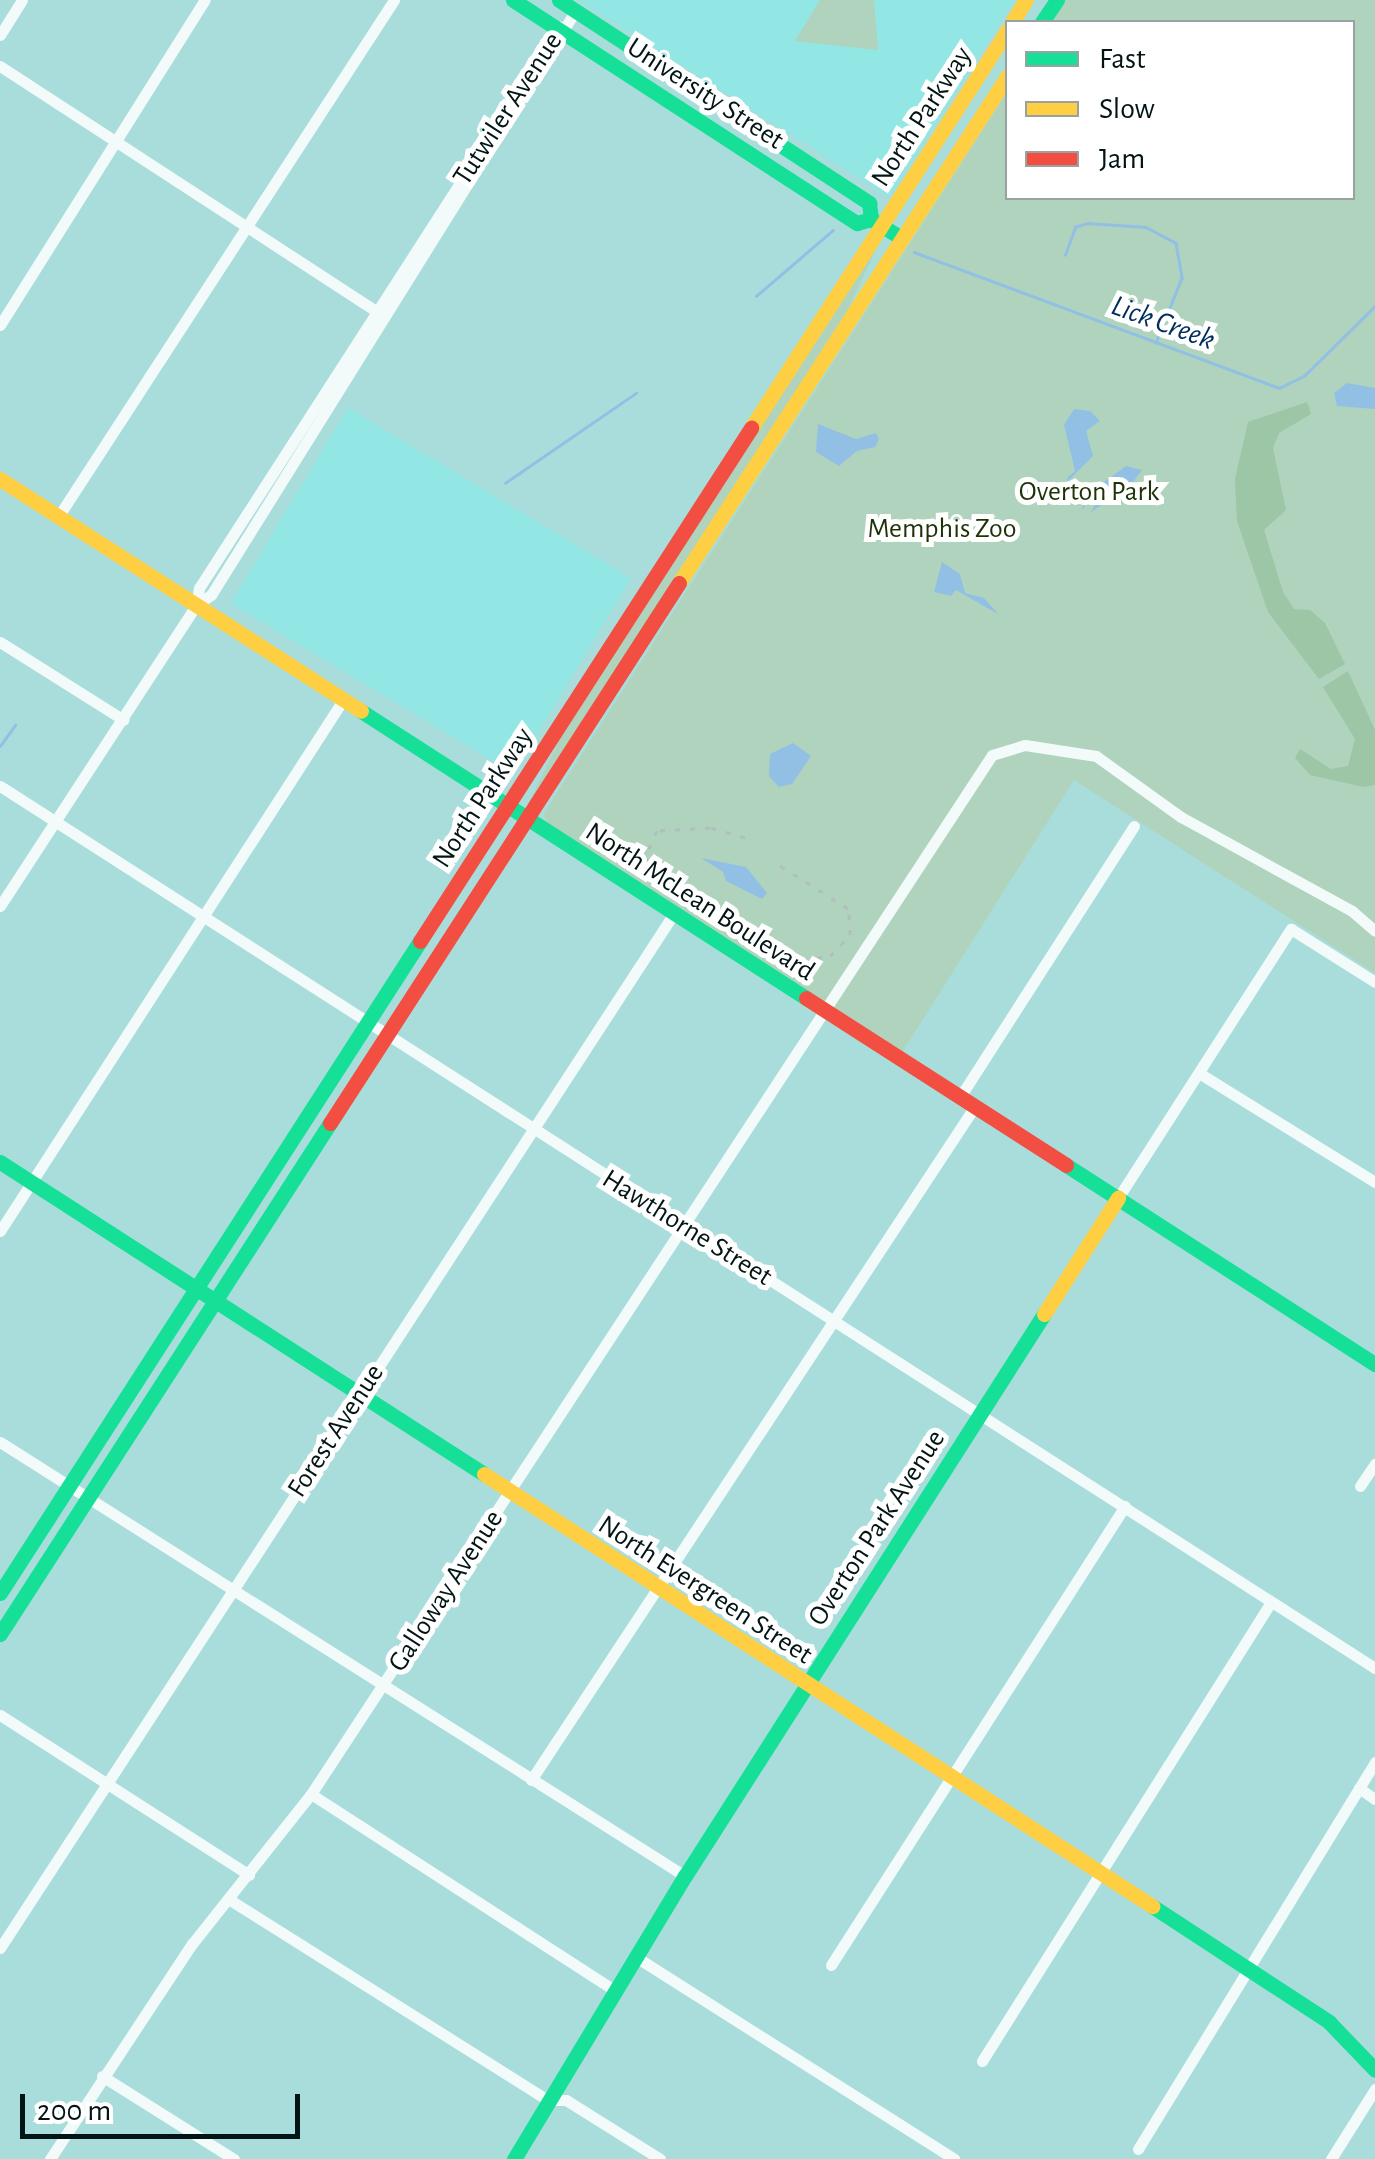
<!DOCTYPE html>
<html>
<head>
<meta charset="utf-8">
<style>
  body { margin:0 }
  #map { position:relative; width:1375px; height:2159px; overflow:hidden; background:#a9dddb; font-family:"Alegreya Sans",sans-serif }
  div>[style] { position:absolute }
  .built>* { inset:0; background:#92e6e3; transform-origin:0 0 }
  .green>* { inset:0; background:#afd3bd }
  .forest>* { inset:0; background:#9cc6a5 }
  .water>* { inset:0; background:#92c0e4 }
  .stream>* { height:2.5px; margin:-1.25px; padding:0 1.25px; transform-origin:1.25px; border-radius:1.25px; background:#92c0e4 }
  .street>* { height:11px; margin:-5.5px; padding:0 5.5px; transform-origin:5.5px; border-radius:5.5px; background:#f2fafa }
  .fast>* { height:15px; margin:-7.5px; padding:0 7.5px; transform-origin:7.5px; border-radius:7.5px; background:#16e098 }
  .slow>* { height:15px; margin:-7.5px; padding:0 7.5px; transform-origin:7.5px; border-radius:7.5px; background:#ffcf43 }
  .jam>* { height:15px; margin:-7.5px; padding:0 7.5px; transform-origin:7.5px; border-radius:7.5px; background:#f24e42 }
  .rail>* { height:2.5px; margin-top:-1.25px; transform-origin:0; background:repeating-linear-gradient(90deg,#b2bebe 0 5px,transparent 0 15px) }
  span { translate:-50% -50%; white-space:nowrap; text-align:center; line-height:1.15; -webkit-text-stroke:10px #fff; paint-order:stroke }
  .street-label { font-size:28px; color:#021514 }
  .park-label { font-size:28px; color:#1d3208 }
  .water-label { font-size:30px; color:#002e5c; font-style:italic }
  .legend { position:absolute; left:1005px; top:20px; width:350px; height:180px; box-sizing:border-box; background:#fff; border:2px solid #9aa1a1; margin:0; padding:12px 18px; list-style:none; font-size:30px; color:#021514 }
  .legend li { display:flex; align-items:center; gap:20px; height:50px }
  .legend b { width:50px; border:2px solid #9aa1a1 }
  .scale { position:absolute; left:20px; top:2094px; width:280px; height:45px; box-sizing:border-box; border:5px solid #021514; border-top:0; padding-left:12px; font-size:30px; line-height:35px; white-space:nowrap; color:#021514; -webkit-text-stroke:8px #fff; paint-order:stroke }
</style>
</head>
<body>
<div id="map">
  <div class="built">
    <i style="clip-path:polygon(578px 0,1015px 0,889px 197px)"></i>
    <i style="left:348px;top:408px;width:330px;height:228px;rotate:31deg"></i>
  </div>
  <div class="green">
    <i style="clip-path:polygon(820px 0,874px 0,878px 50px,795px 41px)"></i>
    <i style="clip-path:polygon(1066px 0,1375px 0,1375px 973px,1074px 780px,901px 1054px,547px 824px,544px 813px,1007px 92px,1008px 198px,1352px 198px,1352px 22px,1052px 22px)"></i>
    <i style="clip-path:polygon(876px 249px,845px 316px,528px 804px,560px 739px)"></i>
  </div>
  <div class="forest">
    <i style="clip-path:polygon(1307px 402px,1311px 414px,1279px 433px,1273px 448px,1286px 510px,1264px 530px,1283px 592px,1294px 609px,1310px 610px,1325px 623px,1345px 664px,1319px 679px,1268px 612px,1237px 521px,1235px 479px,1248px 422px)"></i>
    <i style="clip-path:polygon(1348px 671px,1375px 730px,1375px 785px,1364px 787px,1310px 775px,1295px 758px,1300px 749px,1331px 769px,1348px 766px,1355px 739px,1323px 687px)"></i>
  </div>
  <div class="water">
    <i style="clip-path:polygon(1347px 383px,1375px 388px,1375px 409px,1337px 406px,1334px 393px)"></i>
    <i style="clip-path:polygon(1074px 409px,1090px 411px,1100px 421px,1086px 431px,1093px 456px,1069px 480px,1081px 494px,1088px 491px,1083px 511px,1082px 500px,1067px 483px,1068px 477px,1075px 471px,1064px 425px)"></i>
    <i style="clip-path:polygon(818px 424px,856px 439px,876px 433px,879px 439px,875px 447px,857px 451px,839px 466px,816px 452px)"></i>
    <i style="clip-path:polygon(1126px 466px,1142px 470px,1133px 482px,1116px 482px,1110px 499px,1090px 513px,1099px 500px,1096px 488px)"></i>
    <i style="clip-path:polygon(942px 562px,960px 574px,965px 593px,984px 598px,998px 614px,956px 590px,951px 596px,934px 592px)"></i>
    <i style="clip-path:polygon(793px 743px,811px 756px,792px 784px,779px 787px,769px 776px,770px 754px)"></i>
    <i style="clip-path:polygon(701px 858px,746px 867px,767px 893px,762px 899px,726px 881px,723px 872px)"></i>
  </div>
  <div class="stream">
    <i style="left:914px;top:252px;width:390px;rotate:20.4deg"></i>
    <i style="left:1279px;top:388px;width:28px;rotate:-26deg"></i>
    <i style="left:1304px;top:376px;width:100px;rotate:-44.6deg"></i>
    <i style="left:1065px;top:255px;width:30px;rotate:-70deg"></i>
    <i style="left:1075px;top:227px;width:13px;rotate:-18deg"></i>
    <i style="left:1087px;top:223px;width:59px;rotate:3.9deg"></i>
    <i style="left:1146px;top:227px;width:34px;rotate:28deg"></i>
    <i style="left:1176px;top:243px;width:36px;rotate:80deg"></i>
    <i style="left:1182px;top:278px;width:70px;rotate:111.8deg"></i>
    <i style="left:756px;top:296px;width:101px;rotate:-40.6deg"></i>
    <i style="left:505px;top:483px;width:159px;rotate:-34.5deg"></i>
    <i style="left:0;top:746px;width:26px;rotate:-54deg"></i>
  </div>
  <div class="street">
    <i style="left:0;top:35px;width:41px;rotate:-57.8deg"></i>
    <i style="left:0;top:66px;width:454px;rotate:33.1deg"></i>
    <i style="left:0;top:325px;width:384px;rotate:-57.8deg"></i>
    <i style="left:58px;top:517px;width:617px;rotate:-56.98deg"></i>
    <i style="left:196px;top:605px;width:17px;rotate:-80deg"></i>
    <i style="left:199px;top:588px;width:668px;rotate:-57.21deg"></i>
    <i style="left:0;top:642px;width:146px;rotate:32.2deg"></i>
    <i style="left:0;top:786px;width:1634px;rotate:32.68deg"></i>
    <i style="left:0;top:906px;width:359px;rotate:-56.9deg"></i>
    <i style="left:196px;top:605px;width:18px;rotate:-34deg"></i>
    <i style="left:211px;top:595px;width:690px;rotate:-58.04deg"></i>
    <i style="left:1199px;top:1073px;width:207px;rotate:31.8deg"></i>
    <i style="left:960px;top:1097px;width:322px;rotate:-57.3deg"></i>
    <i style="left:1118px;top:1198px;width:320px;rotate:-57.3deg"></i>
    <i style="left:1291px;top:929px;width:99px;rotate:32.2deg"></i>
    <i style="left:0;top:1231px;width:632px;rotate:-57.14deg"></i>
    <i style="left:0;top:1442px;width:811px;rotate:32.36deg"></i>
    <i style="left:1360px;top:1486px;width:27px;rotate:-56deg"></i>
    <i style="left:0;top:1715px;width:296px;rotate:32.7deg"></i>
    <i style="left:531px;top:1780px;width:807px;rotate:-56.62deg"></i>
    <i style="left:1359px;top:1788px;width:19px;rotate:35deg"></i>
    <i style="left:311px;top:1794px;width:363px;rotate:32.9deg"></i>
    <i style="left:230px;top:1900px;width:376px;rotate:32.2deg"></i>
    <i style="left:548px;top:2100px;width:18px"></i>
    <i style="left:566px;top:2100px;width:111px;rotate:32.1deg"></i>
    <i style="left:0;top:1948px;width:1233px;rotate:-56.92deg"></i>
    <i style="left:636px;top:1957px;width:377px;rotate:32.4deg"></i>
    <i style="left:831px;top:1965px;width:545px;rotate:-57.36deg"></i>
    <i style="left:982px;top:2061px;width:542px;rotate:-57.8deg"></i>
    <i style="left:102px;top:2076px;width:156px;rotate:32.2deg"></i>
    <i style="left:1138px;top:2149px;width:454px;rotate:-58.5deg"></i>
    <i style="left:50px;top:2159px;width:258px;rotate:-56.6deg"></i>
    <i style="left:192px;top:1944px;width:191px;rotate:-51.6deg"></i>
    <i style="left:311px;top:1794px;width:1242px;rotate:-56.76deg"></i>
    <i style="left:992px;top:755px;width:34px;rotate:-17deg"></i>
    <i style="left:1025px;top:745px;width:72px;rotate:8.8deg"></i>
    <i style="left:1096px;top:756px;width:105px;rotate:35.7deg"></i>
    <i style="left:1181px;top:817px;width:195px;rotate:28.8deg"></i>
    <i style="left:1352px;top:911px;width:30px;rotate:41deg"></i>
    <i style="left:1331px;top:2159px;width:83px;rotate:-57.8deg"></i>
  </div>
  <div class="fast">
    <i style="left:513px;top:0;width:410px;rotate:33deg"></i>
    <i style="left:857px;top:223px;width:15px;rotate:-16deg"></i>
    <i style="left:871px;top:219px;width:36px;rotate:32deg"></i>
    <i style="left:559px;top:0;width:371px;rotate:33.2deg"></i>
    <i style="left:869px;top:203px;width:16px;rotate:83deg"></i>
    <i style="left:1042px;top:22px;width:27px;rotate:-56deg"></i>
    <i style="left:361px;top:711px;width:530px;rotate:32.82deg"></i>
    <i style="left:0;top:1162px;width:576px;rotate:32.81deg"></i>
    <i style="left:1066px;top:1165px;width:368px;rotate:32.8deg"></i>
    <i style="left:0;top:1593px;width:776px;rotate:-57.21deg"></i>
    <i style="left:0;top:1634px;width:608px;rotate:-57.15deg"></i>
    <i style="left:1152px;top:1906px;width:212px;rotate:33.2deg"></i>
    <i style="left:1329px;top:2022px;width:66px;rotate:46.2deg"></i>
    <i style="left:514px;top:2159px;width:331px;rotate:-58.9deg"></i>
    <i style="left:685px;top:1876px;width:667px;rotate:-57.43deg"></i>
  </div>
  <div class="slow">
    <i style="left:1012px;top:22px;width:26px;rotate:-58deg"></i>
    <i style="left:751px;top:428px;width:475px;rotate:-57.2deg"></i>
    <i style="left:0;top:479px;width:429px;rotate:32.7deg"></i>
    <i style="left:679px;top:583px;width:605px;rotate:-57.07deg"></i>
    <i style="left:1044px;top:1314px;width:138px;rotate:-57.5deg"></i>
    <i style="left:484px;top:1474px;width:796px;rotate:32.89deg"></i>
  </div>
  <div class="jam">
    <i style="left:420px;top:941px;width:611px;rotate:-57.17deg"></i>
    <i style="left:806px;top:998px;width:309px;rotate:32.7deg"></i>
    <i style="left:330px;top:1123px;width:643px;rotate:-57.13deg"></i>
  </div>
  <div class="rail">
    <i style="left:745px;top:838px;width:36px;rotate:-164deg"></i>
    <i style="left:710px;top:828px;width:53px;rotate:176.8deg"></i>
    <i style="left:657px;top:831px;width:30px;rotate:114deg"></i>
    <i style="left:645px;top:858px;width:167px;rotate:33.8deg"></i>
    <i style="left:784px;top:951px;width:20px;rotate:27deg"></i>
    <i style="left:802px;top:960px;width:28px;rotate:-8deg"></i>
    <i style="left:830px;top:956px;width:29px;rotate:-46deg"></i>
    <i style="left:850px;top:935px;width:26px;rotate:-94deg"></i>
    <i style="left:848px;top:909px;width:86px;rotate:-147.8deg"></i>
  </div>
  <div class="street-label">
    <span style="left:705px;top:94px;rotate:33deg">University Street</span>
    <span style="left:508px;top:109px;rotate:-57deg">Tutwiler Avenue</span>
    <span style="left:922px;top:117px;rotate:-57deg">North Parkway</span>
    <span style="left:483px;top:798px;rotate:-57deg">North Parkway</span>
    <span style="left:700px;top:902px;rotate:33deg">North McLean Boulevard</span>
    <span style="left:687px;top:1228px;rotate:32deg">Hawthorne Street</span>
    <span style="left:336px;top:1431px;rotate:-57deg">Forest Avenue</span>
    <span style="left:877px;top:1528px;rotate:-57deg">Overton Park Avenue</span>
    <span style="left:705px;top:1590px;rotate:33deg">North Evergreen Street</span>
    <span style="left:446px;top:1591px;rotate:-57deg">Galloway Avenue</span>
  </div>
  <div class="park-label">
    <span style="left:1089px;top:492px">Overton Park</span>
    <span style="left:942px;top:529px">Memphis Zoo</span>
  </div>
  <div class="water-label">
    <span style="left:1163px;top:323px;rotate:20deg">Lick Creek</span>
  </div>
  <ul class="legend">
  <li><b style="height:12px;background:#16e098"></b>Fast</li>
  <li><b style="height:12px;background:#ffcf43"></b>Slow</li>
  <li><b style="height:12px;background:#f24e42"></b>Jam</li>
  </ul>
  <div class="scale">200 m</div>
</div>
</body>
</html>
